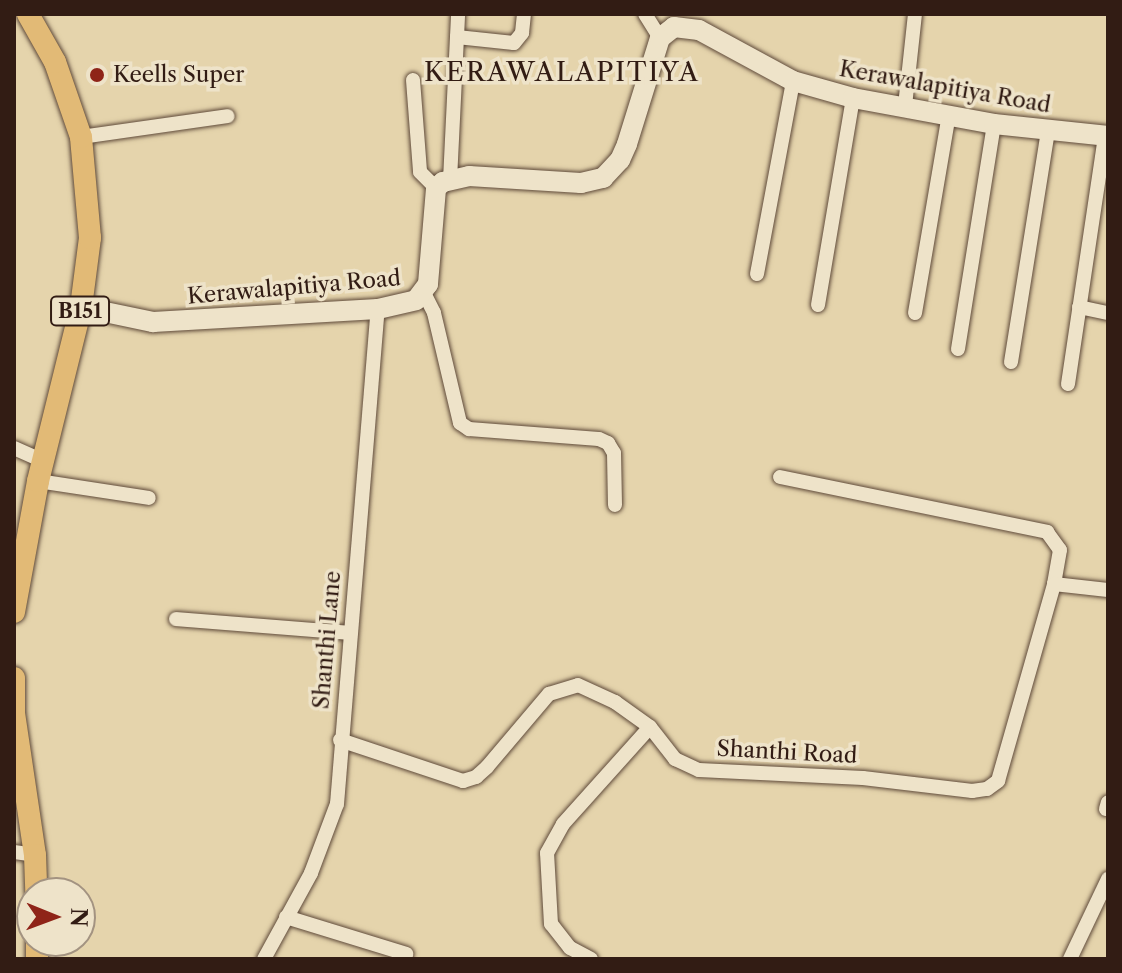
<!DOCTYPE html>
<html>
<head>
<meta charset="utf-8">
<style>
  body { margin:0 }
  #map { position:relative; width:1122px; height:973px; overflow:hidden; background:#e5d4ac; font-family:"Libre Caslon Text",serif }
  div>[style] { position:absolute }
  .roads { filter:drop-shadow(0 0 2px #5f4a3a) drop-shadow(0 0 2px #5f4a3a) }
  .street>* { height:14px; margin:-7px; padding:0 7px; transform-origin:7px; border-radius:7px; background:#eee3c9 }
  .secondary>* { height:20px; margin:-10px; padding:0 10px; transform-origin:10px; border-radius:10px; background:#eee3c9 }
  .primary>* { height:22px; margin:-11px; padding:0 11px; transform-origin:11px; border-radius:11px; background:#e2ba76 }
  .dots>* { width:22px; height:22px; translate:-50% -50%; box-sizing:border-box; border:4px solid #eee3c9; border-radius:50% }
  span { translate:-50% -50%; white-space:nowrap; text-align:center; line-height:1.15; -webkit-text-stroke:7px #eee3c9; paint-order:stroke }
  .shield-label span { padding:2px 6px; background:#eee3c9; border:2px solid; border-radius:6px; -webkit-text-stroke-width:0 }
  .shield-label { font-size:20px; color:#321c14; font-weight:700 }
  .poi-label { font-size:22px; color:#321c14 }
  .left { translate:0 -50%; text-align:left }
  .street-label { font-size:22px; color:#321c14 }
  .quarter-label { font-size:26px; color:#321c14; letter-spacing:2px }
  .frame { position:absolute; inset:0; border:16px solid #321c14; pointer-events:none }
  .north { position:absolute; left:16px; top:877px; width:80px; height:80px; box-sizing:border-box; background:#eee3c9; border:2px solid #a39381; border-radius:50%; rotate:91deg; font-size:22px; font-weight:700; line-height:32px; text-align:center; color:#321c14 }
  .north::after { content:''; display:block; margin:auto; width:28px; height:36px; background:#8f2418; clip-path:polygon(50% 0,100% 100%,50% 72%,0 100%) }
</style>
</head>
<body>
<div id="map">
  <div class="roads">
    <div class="street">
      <i style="left:645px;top:14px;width:28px;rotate:58deg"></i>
      <i style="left:457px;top:37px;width:57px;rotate:6deg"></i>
      <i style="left:514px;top:43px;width:13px;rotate:-51deg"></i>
      <i style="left:522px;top:33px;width:19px;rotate:-84deg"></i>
      <i style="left:413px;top:80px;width:92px;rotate:85.6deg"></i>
      <i style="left:420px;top:172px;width:23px;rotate:45deg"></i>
      <i style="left:905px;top:106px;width:93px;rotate:-83.8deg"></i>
      <i style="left:81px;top:137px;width:148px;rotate:-8.1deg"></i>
      <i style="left:450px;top:180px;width:166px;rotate:-87.2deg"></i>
      <i style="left:757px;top:274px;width:196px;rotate:-79.4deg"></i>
      <i style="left:424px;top:293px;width:22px;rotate:63deg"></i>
      <i style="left:434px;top:313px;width:113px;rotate:76.7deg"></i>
      <i style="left:460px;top:423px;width:11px;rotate:34deg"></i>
      <i style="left:469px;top:429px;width:130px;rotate:4.4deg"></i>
      <i style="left:599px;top:439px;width:10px;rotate:24deg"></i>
      <i style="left:608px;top:443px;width:12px;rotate:59deg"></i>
      <i style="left:614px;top:453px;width:52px;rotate:88.9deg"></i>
      <i style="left:818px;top:305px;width:210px;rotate:-80.4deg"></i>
      <i style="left:1079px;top:307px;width:30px;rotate:12deg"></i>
      <i style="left:915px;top:313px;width:201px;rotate:-80.3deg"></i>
      <i style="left:958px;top:349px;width:228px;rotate:-80.9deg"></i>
      <i style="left:1011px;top:362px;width:235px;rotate:-80.9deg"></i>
      <i style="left:1068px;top:384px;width:251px;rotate:-81.5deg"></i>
      <i style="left:14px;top:448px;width:32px;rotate:24deg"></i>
      <i style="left:780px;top:477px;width:273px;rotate:11.6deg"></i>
      <i style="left:1047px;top:532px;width:22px;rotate:54deg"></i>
      <i style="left:1060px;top:550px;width:35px;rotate:100deg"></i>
      <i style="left:38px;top:481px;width:112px;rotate:8.7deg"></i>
      <i style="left:176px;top:619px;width:175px;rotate:4.6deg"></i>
      <i style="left:340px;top:740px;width:130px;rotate:18.4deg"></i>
      <i style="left:463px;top:781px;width:14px;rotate:-17deg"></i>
      <i style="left:476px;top:777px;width:15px;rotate:-42deg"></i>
      <i style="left:487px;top:767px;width:96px;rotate:-49.7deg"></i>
      <i style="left:549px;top:694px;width:30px;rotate:-17deg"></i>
      <i style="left:578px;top:685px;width:41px;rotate:24.7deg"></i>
      <i style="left:615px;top:702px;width:43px;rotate:35.5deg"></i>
      <i style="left:650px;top:727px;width:41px;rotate:52deg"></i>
      <i style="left:675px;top:759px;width:26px;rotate:25deg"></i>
      <i style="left:699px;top:770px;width:164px;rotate:2.8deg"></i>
      <i style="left:863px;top:778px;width:110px;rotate:6.8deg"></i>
      <i style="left:972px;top:791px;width:15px;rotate:-8deg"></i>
      <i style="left:987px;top:789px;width:14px;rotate:-36deg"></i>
      <i style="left:998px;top:781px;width:205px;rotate:-74.1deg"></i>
      <i style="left:1054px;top:584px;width:54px;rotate:6.3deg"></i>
      <i style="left:1106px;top:809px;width:7px;rotate:-74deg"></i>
      <i style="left:14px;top:852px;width:21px;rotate:8deg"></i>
      <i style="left:286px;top:917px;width:126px;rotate:17.1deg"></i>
      <i style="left:264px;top:959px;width:98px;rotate:-61.3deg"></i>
      <i style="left:311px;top:873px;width:74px;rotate:-69.4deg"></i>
      <i style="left:337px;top:804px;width:497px;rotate:-85.3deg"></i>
      <i style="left:591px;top:959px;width:24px;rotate:-152deg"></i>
      <i style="left:570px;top:948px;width:31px;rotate:-128deg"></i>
      <i style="left:551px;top:924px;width:71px;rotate:-93.2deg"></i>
      <i style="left:547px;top:853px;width:33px;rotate:-61deg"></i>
      <i style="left:563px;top:824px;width:130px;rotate:-48.1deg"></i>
      <i style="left:1070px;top:959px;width:89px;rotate:-64.6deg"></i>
    </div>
    <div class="secondary">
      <i style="left:81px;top:307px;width:74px;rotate:11.8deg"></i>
      <i style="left:153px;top:322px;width:225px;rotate:-3.3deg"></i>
      <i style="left:378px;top:309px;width:39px;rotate:-13deg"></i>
      <i style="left:416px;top:300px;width:20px;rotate:-53deg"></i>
      <i style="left:428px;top:284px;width:96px;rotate:-85.2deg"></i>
      <i style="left:436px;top:188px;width:9px;rotate:-41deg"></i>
      <i style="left:443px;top:182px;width:27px;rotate:-13deg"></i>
      <i style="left:469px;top:176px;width:112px;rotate:3.6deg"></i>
      <i style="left:581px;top:183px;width:23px;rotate:-13deg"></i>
      <i style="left:603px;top:178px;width:25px;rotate:-47deg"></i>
      <i style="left:620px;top:160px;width:17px;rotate:-66deg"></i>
      <i style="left:627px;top:144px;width:111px;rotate:-72.7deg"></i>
      <i style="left:660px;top:38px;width:18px;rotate:-38deg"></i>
      <i style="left:674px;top:27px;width:25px;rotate:7deg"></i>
      <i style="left:699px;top:30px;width:107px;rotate:28.5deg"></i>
      <i style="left:793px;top:81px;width:62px;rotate:15.8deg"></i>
      <i style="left:853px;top:98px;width:143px;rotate:10.4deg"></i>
      <i style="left:994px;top:124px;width:115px;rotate:6deg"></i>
    </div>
    <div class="primary">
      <i style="left:14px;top:612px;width:133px;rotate:-79.6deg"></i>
      <i style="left:38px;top:481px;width:179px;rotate:-76.1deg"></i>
      <i style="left:81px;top:307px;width:70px;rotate:-82.6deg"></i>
      <i style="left:90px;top:238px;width:101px;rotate:-95.1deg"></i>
      <i style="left:81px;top:137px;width:79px;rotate:-109.1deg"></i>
      <i style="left:55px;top:62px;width:55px;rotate:-119.4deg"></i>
      <i style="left:14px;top:678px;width:35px;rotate:90deg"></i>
      <i style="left:14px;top:713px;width:144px;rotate:81.6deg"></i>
      <i style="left:35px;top:855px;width:38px;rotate:88deg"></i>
      <i style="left:37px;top:941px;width:18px;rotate:90deg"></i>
    </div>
  </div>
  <div class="dots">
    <i style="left:97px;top:75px;background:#8f2418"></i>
  </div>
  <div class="shield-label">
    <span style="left:80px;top:311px">B151</span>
  </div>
  <div class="poi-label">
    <span class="left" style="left:113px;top:75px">Keells Super</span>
  </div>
  <div class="street-label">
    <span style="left:945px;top:87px;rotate:10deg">Kerawalapitiya Road</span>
    <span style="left:294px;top:287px;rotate:-5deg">Kerawalapitiya Road</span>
    <span style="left:327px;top:640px;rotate:-85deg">Shanthi Lane</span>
    <span style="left:787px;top:752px;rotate:3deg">Shanthi Road</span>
  </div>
  <div class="quarter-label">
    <span style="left:562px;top:73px">KERAWALAPITIYA</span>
  </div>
  <div class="frame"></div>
  <div class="north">N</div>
</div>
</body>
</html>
